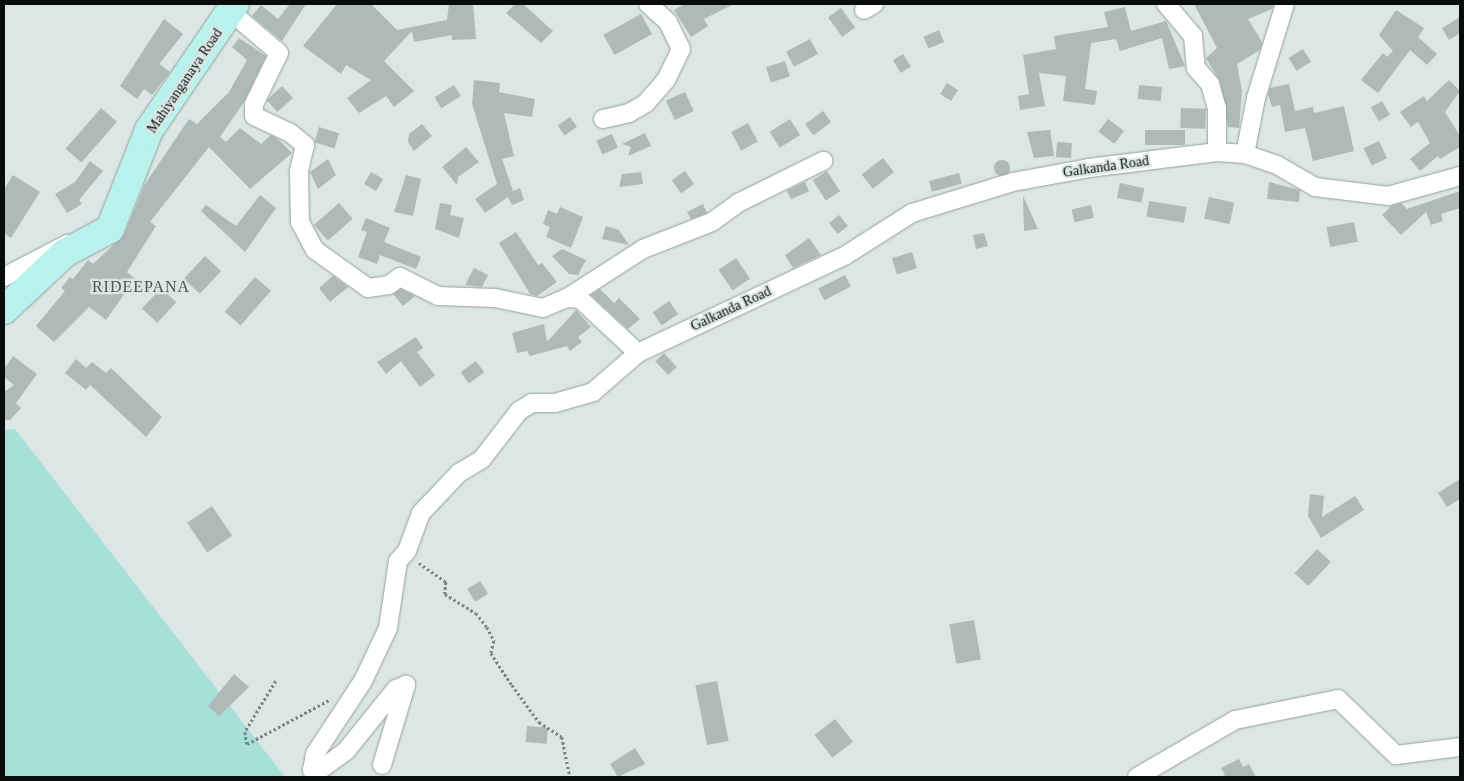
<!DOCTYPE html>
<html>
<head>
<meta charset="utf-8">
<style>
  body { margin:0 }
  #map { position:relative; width:1464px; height:781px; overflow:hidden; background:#dbe6e5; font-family:"Times New Roman",serif }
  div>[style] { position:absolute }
  .green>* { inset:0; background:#a7dfd9 }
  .building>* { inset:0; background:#aeb9b8; transform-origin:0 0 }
  .round { border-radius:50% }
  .path>* { height:2.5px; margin-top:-1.25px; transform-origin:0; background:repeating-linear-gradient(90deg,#798080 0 2.5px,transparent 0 5px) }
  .roads { filter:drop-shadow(0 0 1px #949f9e) drop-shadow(0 0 1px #949f9e) }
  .minor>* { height:18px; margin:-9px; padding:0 9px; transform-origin:9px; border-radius:9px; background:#fff }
  .primary>* { height:28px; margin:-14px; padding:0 14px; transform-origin:14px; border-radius:14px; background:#b9f2ec }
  span { translate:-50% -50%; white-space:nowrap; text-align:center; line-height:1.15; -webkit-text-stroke:4.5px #dbe6e5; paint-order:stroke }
  .street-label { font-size:14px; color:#090c0c }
  .quarter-label { font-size:16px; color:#4a5352; letter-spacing:1px }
  .frame { position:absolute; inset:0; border:5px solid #090c0c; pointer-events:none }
</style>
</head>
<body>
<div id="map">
  <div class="green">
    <i style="clip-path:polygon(15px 429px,285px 777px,4px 777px,4px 430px)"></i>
  </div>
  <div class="building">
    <i style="clip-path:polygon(290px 4px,306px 4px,282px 41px,252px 16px,261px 5px,278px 19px)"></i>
    <i style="clip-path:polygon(337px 4px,371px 4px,397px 30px,447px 20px,449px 4px,473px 4px,476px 39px,452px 40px,452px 35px,414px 42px,412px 31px,384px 61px,414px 91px,394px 107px,386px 96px,359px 113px,347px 98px,371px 80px,346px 65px,341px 74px,303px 46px)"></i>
    <i style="clip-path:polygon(515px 4px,523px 4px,553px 31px,541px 43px,506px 13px)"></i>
    <i style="clip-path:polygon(685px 4px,734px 4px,704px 19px,708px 26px,691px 37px,674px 10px)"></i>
    <i style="clip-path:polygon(1194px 4px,1274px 4px,1272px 9px,1248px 19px,1262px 42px,1260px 50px,1237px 64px,1242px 91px,1239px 128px,1228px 127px,1220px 81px,1206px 58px,1217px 48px)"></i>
    <i style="clip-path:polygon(1125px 7px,1131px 31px,1166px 21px,1185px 66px,1169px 69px,1162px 38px,1120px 51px,1116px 39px,1091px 43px,1085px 89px,1097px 91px,1095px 105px,1063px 101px,1066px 76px,1039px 73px,1045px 106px,1020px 110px,1018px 96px,1029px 94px,1023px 55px,1056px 49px,1054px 36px,1108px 27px,1104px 12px)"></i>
    <i style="left:841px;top:8px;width:24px;height:16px;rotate:54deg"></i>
    <i style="clip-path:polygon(1396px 10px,1424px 28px,1418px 37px,1437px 54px,1427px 65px,1410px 50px,1378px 93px,1361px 80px,1383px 53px,1387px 57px,1393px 51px,1379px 35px)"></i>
    <i style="left:641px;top:14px;width:23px;height:43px;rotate:61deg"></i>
    <i style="clip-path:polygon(1460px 17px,1460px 33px,1449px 40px,1442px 28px)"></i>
    <i style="clip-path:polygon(164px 19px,183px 34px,159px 64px,170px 72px,152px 95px,144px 89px,137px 99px,120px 86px)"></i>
    <i style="left:939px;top:30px;width:13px;height:17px;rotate:67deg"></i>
    <i style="clip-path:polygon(239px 38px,266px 56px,244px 102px,220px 137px,226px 142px,240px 128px,261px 144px,271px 135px,278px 139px,292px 153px,250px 189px,209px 147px,150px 222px,156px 226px,127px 272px,135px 279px,106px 320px,89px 307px,54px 342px,36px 326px,65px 291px,61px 288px,70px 277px,73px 279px,88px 260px,93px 264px,124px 235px,145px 184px,189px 119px,197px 124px,229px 92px,247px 60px,232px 47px)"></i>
    <i style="left:810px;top:39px;width:17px;height:27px;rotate:62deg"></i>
    <i style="left:1303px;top:49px;width:15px;height:17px;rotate:58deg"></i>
    <i style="left:903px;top:54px;width:15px;height:12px;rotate:58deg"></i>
    <i style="left:785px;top:61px;width:16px;height:20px;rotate:72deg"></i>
    <i style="clip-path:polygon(474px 80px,500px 83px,499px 92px,535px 99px,532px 117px,504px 113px,514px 156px,502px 159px,513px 191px,520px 188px,524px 200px,512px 205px,508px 197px,485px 213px,475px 199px,497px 184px,472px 104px)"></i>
    <i style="clip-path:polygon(1449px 80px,1460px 91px,1445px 112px,1460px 136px,1460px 147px,1440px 159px,1438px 156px,1420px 171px,1410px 159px,1430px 143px,1418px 122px,1411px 127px,1400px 112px,1424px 96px,1427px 101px)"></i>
    <i style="left:947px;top:83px;width:13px;height:13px;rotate:32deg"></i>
    <i style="clip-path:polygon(1289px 84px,1295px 111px,1313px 107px,1314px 113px,1344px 106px,1354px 151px,1313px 161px,1305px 128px,1285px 132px,1280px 105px,1272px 107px,1268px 94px,1270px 88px)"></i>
    <i style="left:454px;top:85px;width:13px;height:23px;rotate:58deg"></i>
    <i style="left:1139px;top:85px;width:23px;height:14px;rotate:5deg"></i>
    <i style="left:282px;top:86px;width:16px;height:21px;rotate:47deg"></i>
    <i style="left:685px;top:92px;width:21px;height:21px;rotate:65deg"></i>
    <i style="left:1382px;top:101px;width:16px;height:13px;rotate:60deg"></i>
    <i style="left:101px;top:108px;width:21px;height:54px;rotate:41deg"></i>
    <i style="left:1181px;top:108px;width:25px;height:20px;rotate:2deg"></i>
    <i style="left:823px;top:111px;width:14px;height:22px;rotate:54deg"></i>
    <i style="left:570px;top:117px;width:12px;height:15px;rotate:55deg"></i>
    <i style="left:790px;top:119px;width:19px;height:24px;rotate:58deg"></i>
    <i style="left:1108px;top:119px;width:20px;height:16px;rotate:37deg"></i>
    <i style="left:748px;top:123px;width:21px;height:19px;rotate:62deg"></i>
    <i style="clip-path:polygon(422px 124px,432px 136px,414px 151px,408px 142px,409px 134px)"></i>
    <i style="left:319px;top:127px;width:21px;height:16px;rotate:17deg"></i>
    <i style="clip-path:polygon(1050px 130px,1054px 156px,1034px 158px,1027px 132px)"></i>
    <i style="left:1145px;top:130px;width:40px;height:15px"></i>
    <i style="clip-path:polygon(645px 133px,651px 146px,628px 156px,631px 147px,622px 144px)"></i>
    <i style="left:612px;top:134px;width:15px;height:17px;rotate:67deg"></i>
    <i style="left:1379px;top:141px;width:19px;height:17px;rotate:65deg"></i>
    <i style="left:1057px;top:142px;width:15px;height:15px;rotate:4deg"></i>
    <i style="clip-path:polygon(466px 147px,479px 162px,458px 177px,457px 185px,442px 167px)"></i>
    <i style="left:883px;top:158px;width:18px;height:27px;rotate:52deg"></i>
    <i style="clip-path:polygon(328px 159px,336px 175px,318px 189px,310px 172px)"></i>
    <i class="round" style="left:994px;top:160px;width:16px;height:16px"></i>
    <i style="clip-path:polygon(90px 161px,103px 171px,79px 200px,82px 204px,67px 213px,55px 194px,75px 182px)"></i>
    <i style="left:685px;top:171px;width:16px;height:16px;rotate:55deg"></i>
    <i style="left:827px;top:171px;width:24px;height:17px;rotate:57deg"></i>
    <i style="left:371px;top:172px;width:14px;height:14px;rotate:30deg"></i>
    <i style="clip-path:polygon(641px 172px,643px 184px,619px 187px,622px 174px)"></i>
    <i style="left:959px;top:173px;width:11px;height:31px;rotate:75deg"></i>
    <i style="clip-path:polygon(13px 175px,40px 192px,11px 238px,4px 233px,4px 189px)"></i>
    <i style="clip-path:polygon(406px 175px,421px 179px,413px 216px,394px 212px)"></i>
    <i style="left:805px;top:182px;width:10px;height:20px;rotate:66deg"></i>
    <i style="clip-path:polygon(1269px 182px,1300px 190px,1299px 202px,1267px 199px)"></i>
    <i style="left:1120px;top:183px;width:25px;height:15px;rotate:12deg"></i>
    <i style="clip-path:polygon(1460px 191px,1460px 208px,1441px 214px,1443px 221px,1431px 225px,1426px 212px,1401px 235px,1382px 215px,1391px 206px,1401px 203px,1407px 209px)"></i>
    <i style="clip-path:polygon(260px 195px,276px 208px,245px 252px,201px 211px,206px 205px,236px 226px)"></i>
    <i style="clip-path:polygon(1023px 196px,1038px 229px,1024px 231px)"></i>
    <i style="left:1209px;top:197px;width:26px;height:22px;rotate:13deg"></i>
    <i style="left:1149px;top:201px;width:38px;height:16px;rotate:9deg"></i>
    <i style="left:339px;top:203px;width:21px;height:33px;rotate:49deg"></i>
    <i style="clip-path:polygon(440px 203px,452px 205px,450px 215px,464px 218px,459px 238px,435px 229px)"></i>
    <i style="clip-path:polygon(703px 204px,707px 213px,691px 219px,687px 212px)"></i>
    <i style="left:1091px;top:205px;width:13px;height:20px;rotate:77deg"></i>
    <i style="clip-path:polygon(560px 207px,583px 217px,571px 248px,546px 237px,550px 227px,543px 224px,548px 210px,557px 214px)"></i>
    <i style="left:839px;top:215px;width:14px;height:13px;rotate:51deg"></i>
    <i style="clip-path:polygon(366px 218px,390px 228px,384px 242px,421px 257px,416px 269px,380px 255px,377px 264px,358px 257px,367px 232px,361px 230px)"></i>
    <i style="left:1354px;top:222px;width:20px;height:28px;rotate:79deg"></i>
    <i style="clip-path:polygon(606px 226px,619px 230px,629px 245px,602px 239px)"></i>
    <i style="clip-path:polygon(516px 232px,538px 265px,542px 263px,557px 282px,537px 296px,530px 294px,499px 243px)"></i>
    <i style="clip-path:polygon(984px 233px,988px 246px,976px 249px,973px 235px)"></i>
    <i style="clip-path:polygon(809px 238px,821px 255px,793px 268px,785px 255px)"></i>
    <i style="clip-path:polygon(562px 249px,586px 260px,578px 275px,569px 274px,552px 256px)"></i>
    <i style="left:912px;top:252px;width:17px;height:21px;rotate:73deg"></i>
    <i style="left:205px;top:256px;width:22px;height:31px;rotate:43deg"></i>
    <i style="left:736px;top:258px;width:25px;height:21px;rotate:56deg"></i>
    <i style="clip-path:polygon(474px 268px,488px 275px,482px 287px,465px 285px)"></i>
    <i style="left:845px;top:275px;width:13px;height:30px;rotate:63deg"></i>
    <i style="clip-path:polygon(333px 276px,348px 287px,330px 302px,319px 288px)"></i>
    <i style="left:255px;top:277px;width:21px;height:46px;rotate:41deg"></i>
    <i style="left:161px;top:288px;width:21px;height:28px;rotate:43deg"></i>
    <i style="clip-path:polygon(401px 289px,415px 296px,403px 306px,393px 294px)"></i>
    <i style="clip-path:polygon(600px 289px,614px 303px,619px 298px,640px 319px,628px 329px,591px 295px)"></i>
    <i style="left:669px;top:301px;width:16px;height:20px;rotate:55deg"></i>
    <i style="clip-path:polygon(576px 310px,591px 327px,578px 337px,582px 342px,570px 351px,567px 346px,530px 356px,527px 351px,517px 353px,512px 333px,544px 324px,547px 342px)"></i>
    <i style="clip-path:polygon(416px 337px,423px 348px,417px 352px,435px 375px,420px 387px,401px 361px,386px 374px,377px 362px)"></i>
    <i style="left:664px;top:353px;width:19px;height:12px;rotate:47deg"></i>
    <i style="clip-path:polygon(13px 356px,37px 374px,16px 403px,21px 408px,10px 420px,4px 420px,4px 392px,14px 385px,4px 377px,4px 369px)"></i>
    <i style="clip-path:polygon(76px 359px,86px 368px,92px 362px,106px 373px,111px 368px,162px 417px,146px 437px,90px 385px,86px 390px,65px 373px)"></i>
    <i style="left:476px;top:361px;width:14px;height:19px;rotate:54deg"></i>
    <i style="clip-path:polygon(1460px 479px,1460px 499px,1447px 507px,1438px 493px)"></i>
    <i style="clip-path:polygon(1310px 494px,1324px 496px,1322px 517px,1355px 496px,1364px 510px,1321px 538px,1308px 516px)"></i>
    <i style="left:212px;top:506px;width:36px;height:30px;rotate:56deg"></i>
    <i style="left:1317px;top:549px;width:19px;height:33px;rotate:43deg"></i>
    <i style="left:480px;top:581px;width:15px;height:15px;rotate:58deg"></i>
    <i style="left:974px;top:620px;width:40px;height:25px;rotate:80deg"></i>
    <i style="clip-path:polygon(234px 674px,249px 687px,219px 716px,208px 706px)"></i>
    <i style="left:717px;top:681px;width:61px;height:22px;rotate:79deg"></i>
    <i style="left:835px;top:719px;width:29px;height:26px;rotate:52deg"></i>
    <i style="left:527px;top:726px;width:21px;height:16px;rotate:5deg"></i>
    <i style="clip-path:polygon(635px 748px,645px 764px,618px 777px,610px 764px)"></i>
    <i style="clip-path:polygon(1239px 759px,1243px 767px,1249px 764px,1256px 777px,1220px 777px,1225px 775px,1221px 768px)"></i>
  </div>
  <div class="path">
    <i style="left:419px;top:563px;width:33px;rotate:35deg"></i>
    <i style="left:446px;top:582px;width:12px;rotate:95deg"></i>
    <i style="left:445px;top:594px;width:36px;rotate:32deg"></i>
    <i style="left:476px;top:613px;width:18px;rotate:52deg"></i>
    <i style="left:487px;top:627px;width:16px;rotate:63deg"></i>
    <i style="left:494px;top:641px;width:12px;rotate:104deg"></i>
    <i style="left:491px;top:653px;width:38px;rotate:57deg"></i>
    <i style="left:512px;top:685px;width:46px;rotate:53.9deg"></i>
    <i style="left:539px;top:722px;width:27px;rotate:33deg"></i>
    <i style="left:562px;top:737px;width:41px;rotate:78.7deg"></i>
    <i style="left:276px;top:681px;width:60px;rotate:121.3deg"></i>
    <i style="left:245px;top:732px;width:12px;rotate:81deg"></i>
    <i style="left:247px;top:744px;width:95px;rotate:-28.2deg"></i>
  </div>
  <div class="roads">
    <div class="minor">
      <i style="left:1166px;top:4px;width:42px;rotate:49.8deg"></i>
      <i style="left:1193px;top:36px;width:32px;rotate:85deg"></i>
      <i style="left:1196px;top:68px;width:21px;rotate:49deg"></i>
      <i style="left:1210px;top:84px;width:25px;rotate:74deg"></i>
      <i style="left:1217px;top:108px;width:44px;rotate:90deg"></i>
      <i style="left:864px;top:10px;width:12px;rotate:-31deg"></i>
      <i style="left:231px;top:12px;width:63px;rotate:40.5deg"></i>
      <i style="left:279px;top:53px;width:57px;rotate:116.1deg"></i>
      <i style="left:254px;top:104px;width:12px;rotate:90deg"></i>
      <i style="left:254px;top:116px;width:38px;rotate:25deg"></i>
      <i style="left:289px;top:132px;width:21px;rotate:39deg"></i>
      <i style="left:305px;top:145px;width:28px;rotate:103deg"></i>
      <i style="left:299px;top:172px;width:50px;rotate:88.9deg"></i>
      <i style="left:300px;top:222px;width:32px;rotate:62deg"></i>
      <i style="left:315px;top:250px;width:65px;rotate:35.6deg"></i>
      <i style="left:368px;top:288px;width:21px;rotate:-8deg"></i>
      <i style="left:389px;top:285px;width:14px;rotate:-36deg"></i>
      <i style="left:400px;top:277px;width:42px;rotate:26.6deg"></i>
      <i style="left:438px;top:296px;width:57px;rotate:2deg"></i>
      <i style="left:495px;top:298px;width:49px;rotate:11.8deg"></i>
      <i style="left:543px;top:308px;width:26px;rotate:-23deg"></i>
      <i style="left:567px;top:298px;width:13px;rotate:4deg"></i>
      <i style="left:580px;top:299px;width:79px;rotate:43deg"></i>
      <i style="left:638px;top:353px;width:230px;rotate:-25.2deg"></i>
      <i style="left:846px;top:255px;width:78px;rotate:-32.5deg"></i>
      <i style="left:912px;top:213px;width:106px;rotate:-17.1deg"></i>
      <i style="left:1013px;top:182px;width:77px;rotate:-10.4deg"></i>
      <i style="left:1089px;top:168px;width:129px;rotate:-7.1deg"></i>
      <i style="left:1217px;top:152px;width:28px;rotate:4deg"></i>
      <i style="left:1245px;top:154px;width:34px;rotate:19deg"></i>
      <i style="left:1277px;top:165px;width:44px;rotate:30.1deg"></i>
      <i style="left:1315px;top:187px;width:74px;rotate:7deg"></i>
      <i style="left:1388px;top:196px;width:75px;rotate:-15.5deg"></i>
      <i style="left:603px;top:119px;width:27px;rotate:-13deg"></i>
      <i style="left:629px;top:113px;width:20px;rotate:-30deg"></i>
      <i style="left:646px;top:103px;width:30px;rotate:-49deg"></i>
      <i style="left:666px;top:80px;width:34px;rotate:-64deg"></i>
      <i style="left:681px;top:49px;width:30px;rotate:-116deg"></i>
      <i style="left:668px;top:22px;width:27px;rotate:-138deg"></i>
      <i style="left:1245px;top:154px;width:57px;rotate:-78.9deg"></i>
      <i style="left:1256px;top:98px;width:98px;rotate:-72.9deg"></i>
      <i style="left:4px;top:277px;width:71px;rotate:-27.6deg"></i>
      <i style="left:567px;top:298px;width:90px;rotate:-32.8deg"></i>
      <i style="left:643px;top:249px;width:74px;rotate:-21.4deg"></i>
      <i style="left:712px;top:222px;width:34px;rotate:-36deg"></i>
      <i style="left:740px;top:202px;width:93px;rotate:-26.3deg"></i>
      <i style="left:382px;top:765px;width:84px;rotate:-73.3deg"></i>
      <i style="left:406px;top:685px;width:11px;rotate:158deg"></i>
      <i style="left:396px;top:689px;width:80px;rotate:128.9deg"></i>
      <i style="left:346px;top:751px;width:32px;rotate:144deg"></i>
      <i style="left:320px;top:770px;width:8px;rotate:180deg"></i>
      <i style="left:312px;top:770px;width:16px;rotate:-79deg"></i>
      <i style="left:315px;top:754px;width:87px;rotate:-56.7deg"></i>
      <i style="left:363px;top:681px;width:59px;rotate:-64.7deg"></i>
      <i style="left:388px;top:628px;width:68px;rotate:-81.5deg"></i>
      <i style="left:398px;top:561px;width:13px;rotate:-48deg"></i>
      <i style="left:407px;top:551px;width:40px;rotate:-69.8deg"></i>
      <i style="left:421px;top:513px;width:55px;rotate:-46.5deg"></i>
      <i style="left:459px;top:473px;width:27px;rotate:-31deg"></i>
      <i style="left:482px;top:459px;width:61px;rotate:-52.4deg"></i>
      <i style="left:519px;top:411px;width:15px;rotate:-32deg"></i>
      <i style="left:532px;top:403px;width:23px"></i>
      <i style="left:555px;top:403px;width:40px;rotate:-16deg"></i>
      <i style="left:593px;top:392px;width:60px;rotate:-40.9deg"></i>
      <i style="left:1137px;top:777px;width:113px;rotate:-30.2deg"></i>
      <i style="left:1235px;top:720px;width:105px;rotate:-11.5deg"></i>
      <i style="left:1338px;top:699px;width:81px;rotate:44deg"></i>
      <i style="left:1396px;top:755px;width:64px;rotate:-7.1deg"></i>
    </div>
    <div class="primary">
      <i style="left:4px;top:310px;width:83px;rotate:-43.1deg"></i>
      <i style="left:65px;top:253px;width:51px;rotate:-28.1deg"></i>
      <i style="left:110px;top:229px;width:106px;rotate:-68.5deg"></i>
      <i style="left:149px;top:130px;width:153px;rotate:-55.7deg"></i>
    </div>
  </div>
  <div class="street-label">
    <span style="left:185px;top:81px;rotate:-56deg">Mahiyanganaya Road</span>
    <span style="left:1106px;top:167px;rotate:-8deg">Galkanda Road</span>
    <span style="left:731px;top:309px;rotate:-25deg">Galkanda Road</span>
  </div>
  <div class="quarter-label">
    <span style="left:141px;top:287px">RIDEEPANA</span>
  </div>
  <div class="frame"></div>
</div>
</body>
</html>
